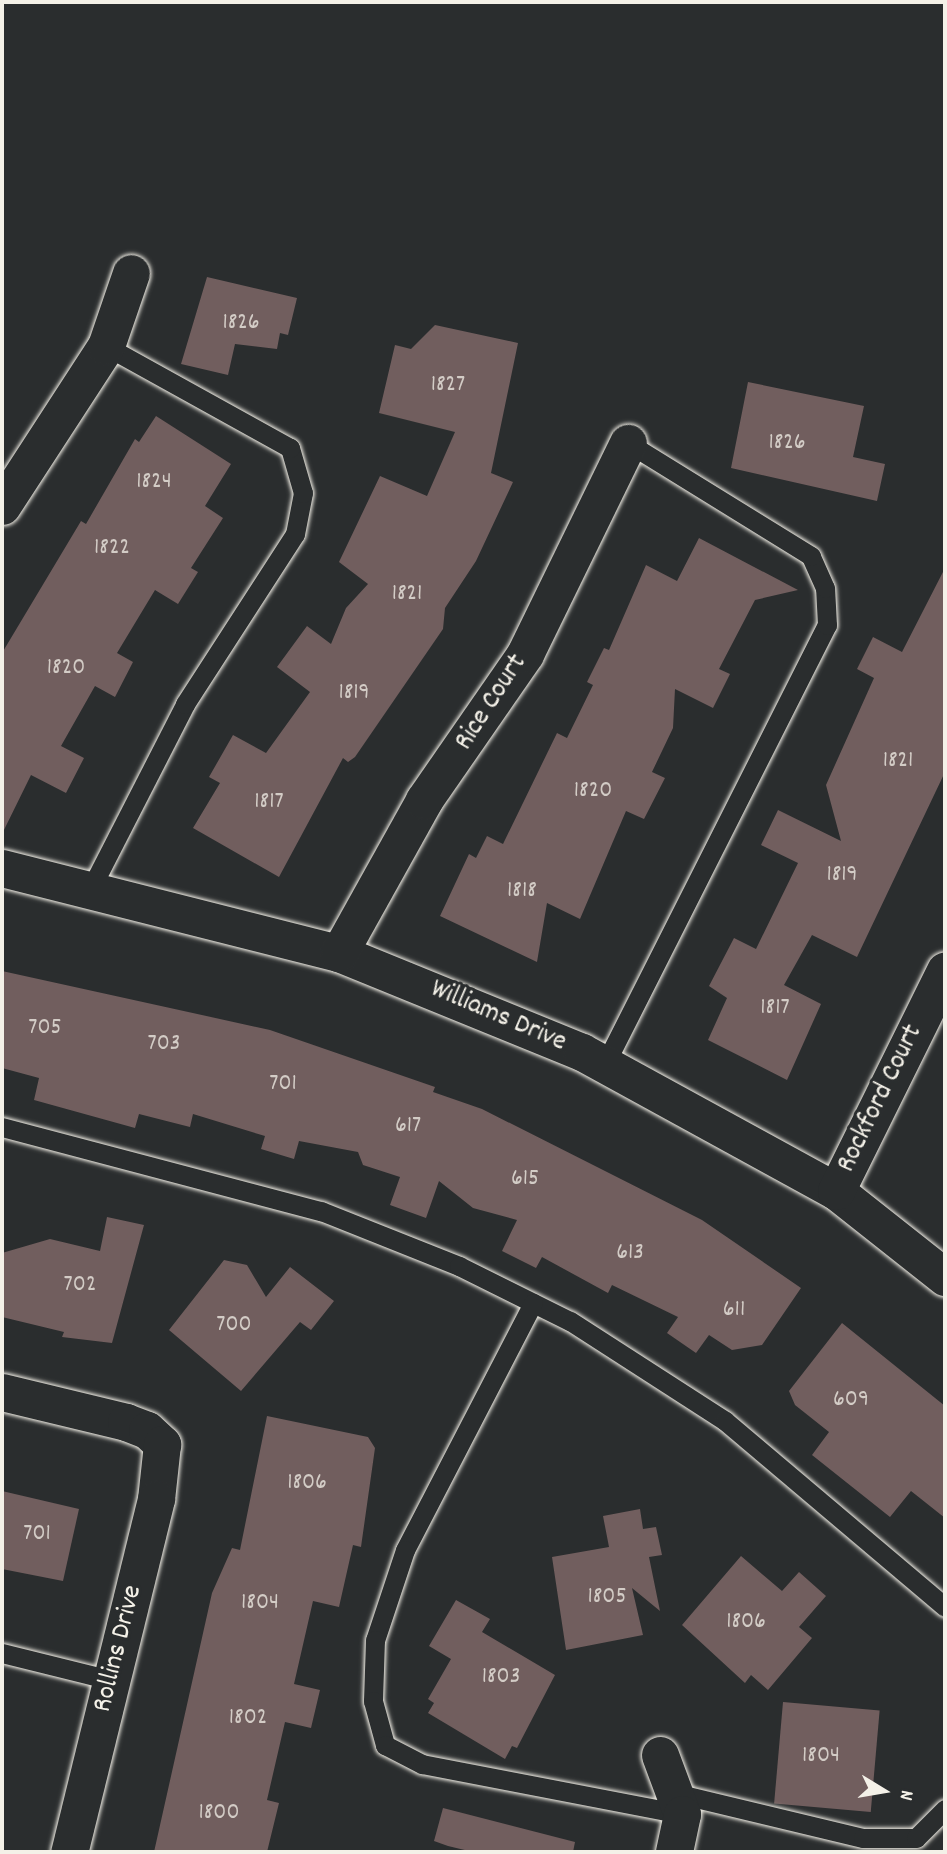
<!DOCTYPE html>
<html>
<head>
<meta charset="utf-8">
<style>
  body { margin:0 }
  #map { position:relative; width:947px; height:1854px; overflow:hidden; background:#2a2d2e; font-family:Dekko,sans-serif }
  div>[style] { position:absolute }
  .building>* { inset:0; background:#715e5e; transform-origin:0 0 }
  .roads { filter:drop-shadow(0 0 2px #f4f1e8) drop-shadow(0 0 2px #f4f1e8) }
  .lane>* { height:19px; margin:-9.5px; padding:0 9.5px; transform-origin:9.5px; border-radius:9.5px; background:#2a2d2e }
  .street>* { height:37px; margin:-18.5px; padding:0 18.5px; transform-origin:18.5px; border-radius:18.5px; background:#2a2d2e }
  span { translate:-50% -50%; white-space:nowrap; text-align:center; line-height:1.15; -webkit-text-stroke:6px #2a2d2e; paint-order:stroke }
  .number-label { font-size:24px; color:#d3ccc6 }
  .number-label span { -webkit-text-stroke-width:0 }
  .street-label { font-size:28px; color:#f4f1e8 }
  .frame { position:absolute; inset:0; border:4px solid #f4f1e8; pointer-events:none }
  .north { position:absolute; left:849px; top:1756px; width:70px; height:70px; -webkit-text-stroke:5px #2a2d2e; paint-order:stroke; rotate:101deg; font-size:19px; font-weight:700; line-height:28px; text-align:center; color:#f4f1e8 }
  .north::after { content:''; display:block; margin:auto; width:24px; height:32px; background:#f4f1e8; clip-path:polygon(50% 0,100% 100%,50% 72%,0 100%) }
</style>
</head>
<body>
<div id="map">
  <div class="building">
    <i style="clip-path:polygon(207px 277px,297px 298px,288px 335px,280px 333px,277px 349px,235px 344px,228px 375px,181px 364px)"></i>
    <i style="clip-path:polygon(435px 325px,518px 343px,491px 473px,513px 482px,476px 561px,445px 608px,443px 629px,355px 757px,348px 762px,343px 758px,279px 877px,193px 828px,220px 783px,209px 777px,233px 735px,266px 753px,310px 692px,277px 667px,307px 626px,331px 644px,346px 608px,368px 584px,339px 562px,380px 476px,427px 496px,455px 432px,379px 413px,395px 345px,411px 349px)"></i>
    <i style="clip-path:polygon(748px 382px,864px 406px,853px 457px,885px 464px,877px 501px,731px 468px)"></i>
    <i style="clip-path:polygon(156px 416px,231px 464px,205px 506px,223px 518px,191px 568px,198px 572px,178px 604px,155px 590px,117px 653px,133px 662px,115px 697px,95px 686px,61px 746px,84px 758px,66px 793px,31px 775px,2px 834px,2px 653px,81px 521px,86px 524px,135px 439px,139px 442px)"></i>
    <i style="clip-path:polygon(699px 538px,798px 590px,755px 600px,719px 669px,730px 674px,713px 708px,675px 689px,673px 728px,652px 772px,665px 778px,644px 819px,626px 811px,580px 919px,547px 903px,537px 962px,440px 916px,469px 854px,476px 858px,487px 836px,503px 844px,557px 733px,567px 738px,593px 685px,587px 682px,604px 648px,609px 650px,646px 565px,677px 581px)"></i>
    <i style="clip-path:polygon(945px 568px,945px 772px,857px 957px,812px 935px,784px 985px,821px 1004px,787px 1080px,708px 1040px,727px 998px,709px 986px,734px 938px,756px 949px,798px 863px,761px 845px,778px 810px,841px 841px,826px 785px,874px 678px,857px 669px,873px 637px,902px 652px)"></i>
    <i style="clip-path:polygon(2px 971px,270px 1030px,435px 1087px,433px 1092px,482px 1109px,702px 1220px,801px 1288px,762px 1345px,732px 1350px,709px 1335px,696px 1353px,667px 1333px,678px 1317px,612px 1285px,608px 1293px,542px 1257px,536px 1268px,502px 1251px,517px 1220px,473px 1208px,439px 1181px,426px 1218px,390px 1205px,400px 1177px,363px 1165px,358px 1152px,299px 1141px,294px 1159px,261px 1149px,265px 1136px,193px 1114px,190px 1127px,139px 1114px,135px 1128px,34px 1100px,39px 1078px,2px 1068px)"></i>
    <i style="clip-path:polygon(107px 1217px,144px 1225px,112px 1343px,62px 1337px,64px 1332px,2px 1317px,2px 1253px,50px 1239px,100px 1251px)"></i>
    <i style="clip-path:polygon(224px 1260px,247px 1265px,266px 1297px,290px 1267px,334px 1301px,311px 1330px,300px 1322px,241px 1391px,169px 1330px)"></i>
    <i style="clip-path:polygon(842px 1323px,945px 1406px,945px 1518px,911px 1491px,890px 1517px,812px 1455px,829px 1432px,795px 1405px,789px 1391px)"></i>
    <i style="clip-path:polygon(267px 1416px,368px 1437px,375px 1448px,361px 1547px,353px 1545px,339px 1607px,313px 1601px,294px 1684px,320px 1690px,311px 1728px,285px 1722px,267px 1800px,279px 1803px,267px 1852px,154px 1852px,212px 1593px,232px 1548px,240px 1550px)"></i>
    <i style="clip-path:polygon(2px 1491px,79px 1509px,63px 1581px,2px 1569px)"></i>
    <i style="clip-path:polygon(640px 1509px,643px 1529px,656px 1527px,662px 1555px,649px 1557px,660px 1611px,632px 1588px,643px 1635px,566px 1650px,552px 1557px,609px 1547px,603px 1516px)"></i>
    <i style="clip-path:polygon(741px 1556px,782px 1591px,799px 1572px,826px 1596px,799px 1627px,812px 1638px,768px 1690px,751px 1675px,745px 1683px,682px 1625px)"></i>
    <i style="clip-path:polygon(456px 1600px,490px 1619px,482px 1632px,555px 1675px,517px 1748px,512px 1746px,505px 1759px,428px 1713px,434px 1703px,428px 1699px,451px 1659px,429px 1646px)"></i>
    <i style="left:783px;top:1702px;width:97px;height:102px;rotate:5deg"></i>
    <i style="clip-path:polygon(443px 1808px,575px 1842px,573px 1852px,473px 1852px,448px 1846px,434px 1841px)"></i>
  </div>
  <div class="roads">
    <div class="lane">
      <i style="left:89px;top:892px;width:211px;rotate:-62.9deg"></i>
      <i style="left:185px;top:704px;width:202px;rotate:-57.1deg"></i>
      <i style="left:295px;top:534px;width:42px;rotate:-79deg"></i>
      <i style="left:303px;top:493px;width:47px;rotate:-106.1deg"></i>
      <i style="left:290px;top:448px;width:210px;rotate:-151deg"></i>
      <i style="left:605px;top:1064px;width:492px;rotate:-63.2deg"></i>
      <i style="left:827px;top:625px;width:37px;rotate:-93deg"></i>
      <i style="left:825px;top:588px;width:35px;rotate:-114deg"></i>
      <i style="left:811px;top:556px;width:215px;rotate:-148.3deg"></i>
      <i style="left:2px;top:1127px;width:330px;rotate:14.8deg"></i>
      <i style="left:321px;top:1211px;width:149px;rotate:21.7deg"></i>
      <i style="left:459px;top:1266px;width:124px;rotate:26.4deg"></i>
      <i style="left:570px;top:1321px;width:184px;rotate:32.8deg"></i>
      <i style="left:725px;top:1421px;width:288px;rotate:40.2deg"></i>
      <i style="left:533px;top:1303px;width:278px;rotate:117.4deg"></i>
      <i style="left:405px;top:1550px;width:95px;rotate:108.4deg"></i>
      <i style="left:375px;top:1640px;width:61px;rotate:91.9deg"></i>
      <i style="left:373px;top:1701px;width:46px;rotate:74.7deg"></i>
      <i style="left:385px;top:1745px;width:42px;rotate:27.2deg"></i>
      <i style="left:422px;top:1764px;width:265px;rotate:10.9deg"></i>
      <i style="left:2px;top:1653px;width:112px;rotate:13.9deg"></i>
      <i style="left:675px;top:1793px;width:193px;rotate:13.5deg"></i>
      <i style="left:863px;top:1838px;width:53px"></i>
      <i style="left:916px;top:1838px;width:41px;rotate:-45deg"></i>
    </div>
    <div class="street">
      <i style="left:2px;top:506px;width:191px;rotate:-57deg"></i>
      <i style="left:106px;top:346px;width:77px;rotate:-71.1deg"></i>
      <i style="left:2px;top:868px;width:348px;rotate:14.2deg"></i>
      <i style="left:339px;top:953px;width:262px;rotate:22.2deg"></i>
      <i style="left:582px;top:1052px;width:290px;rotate:28.7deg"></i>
      <i style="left:836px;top:1191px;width:139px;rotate:38.3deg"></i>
      <i style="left:339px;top:953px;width:175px;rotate:-60.9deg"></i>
      <i style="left:424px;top:800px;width:178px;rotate:-55.3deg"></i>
      <i style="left:525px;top:654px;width:235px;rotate:-64deg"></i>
      <i style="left:836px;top:1191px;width:246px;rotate:-63.7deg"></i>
      <i style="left:2px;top:1392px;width:128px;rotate:13.6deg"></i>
      <i style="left:126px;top:1422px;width:22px;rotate:21deg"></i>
      <i style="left:147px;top:1430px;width:21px;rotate:43deg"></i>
      <i style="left:162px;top:1444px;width:55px;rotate:96.2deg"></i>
      <i style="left:156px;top:1499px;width:364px;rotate:103.8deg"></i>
      <i style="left:660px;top:1755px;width:63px;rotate:69.6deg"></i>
      <i style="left:682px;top:1814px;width:39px;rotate:102deg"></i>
    </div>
  </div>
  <div class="number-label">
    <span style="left:241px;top:324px">1826</span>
    <span style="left:448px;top:386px">1827</span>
    <span style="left:787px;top:444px">1826</span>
    <span style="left:154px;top:483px">1824</span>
    <span style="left:112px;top:549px">1822</span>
    <span style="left:407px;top:595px">1821</span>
    <span style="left:66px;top:669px">1820</span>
    <span style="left:354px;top:694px">1819</span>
    <span style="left:898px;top:762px">1821</span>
    <span style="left:593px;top:792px">1820</span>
    <span style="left:269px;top:803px">1817</span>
    <span style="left:842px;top:876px">1819</span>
    <span style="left:522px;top:892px">1818</span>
    <span style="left:775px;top:1009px">1817</span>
    <span style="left:45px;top:1029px">705</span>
    <span style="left:164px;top:1045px">703</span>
    <span style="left:283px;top:1085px">701</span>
    <span style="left:408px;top:1127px">617</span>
    <span style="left:525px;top:1180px">615</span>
    <span style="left:630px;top:1254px">613</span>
    <span style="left:80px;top:1286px">702</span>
    <span style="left:734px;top:1311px">611</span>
    <span style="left:234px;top:1326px">700</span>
    <span style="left:851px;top:1401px">609</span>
    <span style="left:307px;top:1484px">1806</span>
    <span style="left:37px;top:1535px">701</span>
    <span style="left:607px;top:1598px">1805</span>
    <span style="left:260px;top:1604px">1804</span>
    <span style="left:746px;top:1623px">1806</span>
    <span style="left:501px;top:1678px">1803</span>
    <span style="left:248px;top:1719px">1802</span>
    <span style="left:821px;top:1757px">1804</span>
    <span style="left:219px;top:1814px">1800</span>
  </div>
  <div class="street-label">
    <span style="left:492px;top:703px;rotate:-57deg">Rice Court</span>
    <span style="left:498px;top:1017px;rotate:23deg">Williams Drive</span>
    <span style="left:881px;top:1099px;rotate:-64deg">Rockford Court</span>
    <span style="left:119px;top:1649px;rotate:-76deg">Rollins Drive</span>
  </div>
  <div class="frame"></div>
  <div class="north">N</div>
</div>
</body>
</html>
